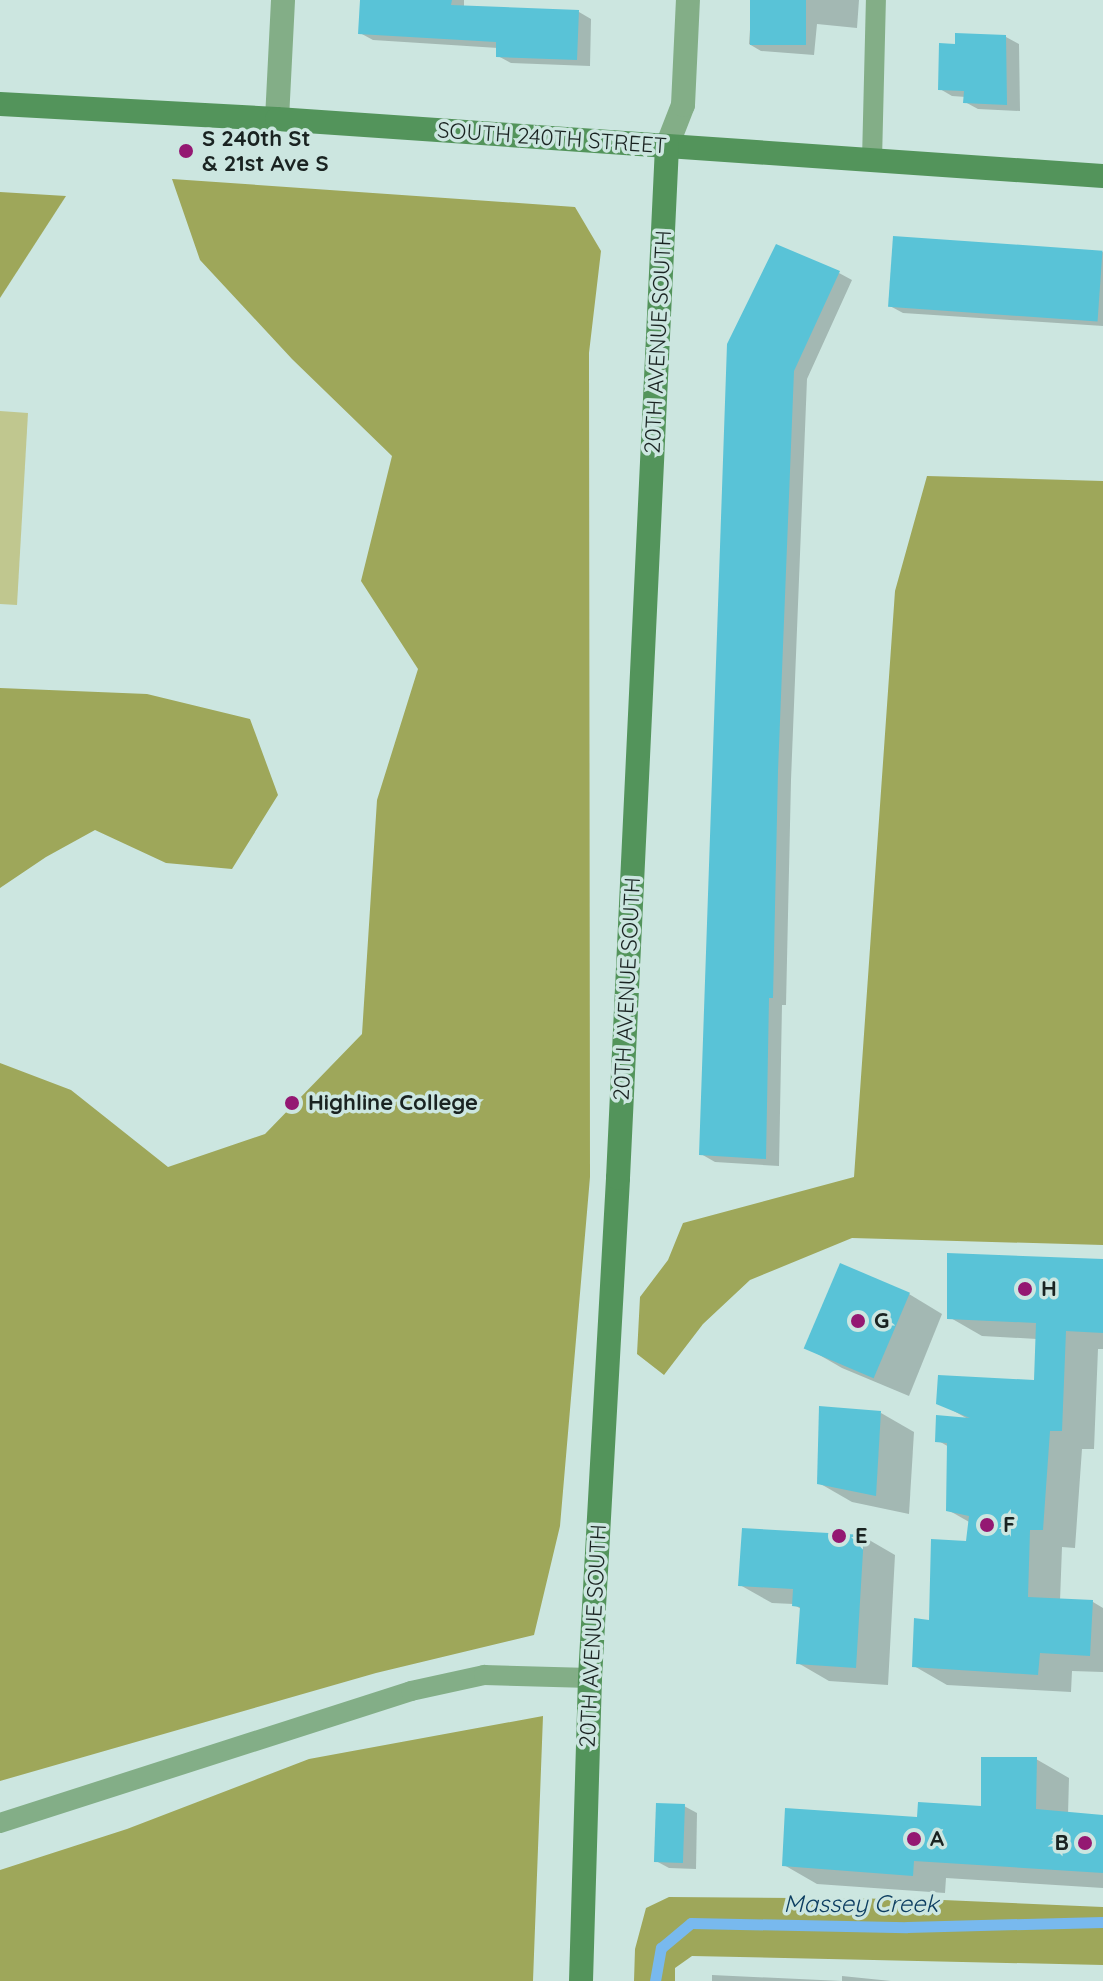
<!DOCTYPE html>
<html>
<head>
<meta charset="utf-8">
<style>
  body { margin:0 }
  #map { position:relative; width:1103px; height:1981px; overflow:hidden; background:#cce6e0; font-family:Quicksand,sans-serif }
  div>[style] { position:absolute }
  .green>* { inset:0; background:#c0c78f }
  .forest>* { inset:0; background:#9ea75a }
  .shadow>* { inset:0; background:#0003 }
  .stream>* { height:11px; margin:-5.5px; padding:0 5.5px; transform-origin:5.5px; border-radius:5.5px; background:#78b9ee }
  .building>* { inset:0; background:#59c3d7; transform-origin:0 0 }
  .lane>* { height:20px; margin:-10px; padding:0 10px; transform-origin:10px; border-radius:10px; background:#83ae87 }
  .street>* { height:24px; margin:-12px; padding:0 12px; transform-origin:12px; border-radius:12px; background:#83ae87 }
  .secondary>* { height:24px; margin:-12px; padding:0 12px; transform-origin:12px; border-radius:12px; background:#53945b }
  .dots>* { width:22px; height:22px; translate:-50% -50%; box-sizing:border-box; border:4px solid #cce6e0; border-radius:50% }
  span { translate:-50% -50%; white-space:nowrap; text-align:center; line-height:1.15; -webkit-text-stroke:7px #cce6e0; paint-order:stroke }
  .poi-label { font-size:22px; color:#1a2321; font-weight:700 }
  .left { translate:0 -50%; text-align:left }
  .right { translate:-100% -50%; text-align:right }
  .street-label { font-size:22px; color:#1a2321 }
  .water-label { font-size:24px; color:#0d3e61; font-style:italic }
</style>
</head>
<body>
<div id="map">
  <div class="green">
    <i style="clip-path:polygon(0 411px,28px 413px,17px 605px,0 604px)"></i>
  </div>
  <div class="forest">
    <i style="clip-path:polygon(172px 179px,575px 207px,601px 251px,589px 353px,590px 1177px,560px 1526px,534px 1635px,376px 1673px,0 1781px,0 1063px,71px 1090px,168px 1167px,265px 1134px,362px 1034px,377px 800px,418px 669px,361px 581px,392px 456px,292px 359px,200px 260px)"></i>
    <i style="clip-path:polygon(0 192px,66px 196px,0 298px)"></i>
    <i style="clip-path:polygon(927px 476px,1103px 481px,1103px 1245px,852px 1238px,750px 1280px,703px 1324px,664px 1375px,637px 1354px,640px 1297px,668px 1260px,683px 1223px,854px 1177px,895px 591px)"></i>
    <i style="clip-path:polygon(0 688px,147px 694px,250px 719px,278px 795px,232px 869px,166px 863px,95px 830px,46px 857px,0 888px)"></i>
    <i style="clip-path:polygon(543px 1716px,533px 1981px,0 1981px,0 1870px,127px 1829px,309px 1759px)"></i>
    <i style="clip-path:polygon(669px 1897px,920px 1899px,1103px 1907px,1103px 1965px,692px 1956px,675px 1968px,675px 1981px,634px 1981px,635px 1949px,646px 1908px)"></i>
  </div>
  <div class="shadow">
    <i style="clip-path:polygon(362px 0,464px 0,464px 8px,579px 12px,591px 19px,590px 66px,511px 63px,498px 56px,498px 48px,373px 40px,360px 33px)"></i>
    <i style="clip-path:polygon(752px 0,859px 0,857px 28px,817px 24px,814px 55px,761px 51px,749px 44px)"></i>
    <i style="clip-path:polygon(1006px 37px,1019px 44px,1020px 111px,978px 109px,965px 102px,966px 97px,952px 96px,940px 89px,957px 46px)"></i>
    <i style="clip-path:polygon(1103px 252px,1103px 326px,903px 313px,890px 306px)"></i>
    <i style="clip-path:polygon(839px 273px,852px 280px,807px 379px,791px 780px,786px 1005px,782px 1005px,779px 1166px,715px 1162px,701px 1154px,729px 345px)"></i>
    <i style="clip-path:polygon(1103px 1261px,1103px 1349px,1098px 1349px,1094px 1449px,1082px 1449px,1075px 1548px,1062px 1547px,1060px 1601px,1093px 1602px,1103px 1608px,1103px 1672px,1072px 1671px,1071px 1692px,947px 1685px,914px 1666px,968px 1543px,971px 1523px,948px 1510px,949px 1447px,937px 1440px,968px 1419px,938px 1402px,1036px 1382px,1037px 1339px,982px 1336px,949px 1317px)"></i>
    <i style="clip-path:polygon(909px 1294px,942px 1314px,909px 1396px,842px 1368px,809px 1349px)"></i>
    <i style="clip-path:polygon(881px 1413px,914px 1432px,909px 1514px,852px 1502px,819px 1483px)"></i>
    <i style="clip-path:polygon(864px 1537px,895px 1555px,888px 1685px,829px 1681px,798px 1663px,801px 1609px,793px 1604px,772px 1603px,740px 1585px)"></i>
    <i style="clip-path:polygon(1036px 1759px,1069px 1778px,1068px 1815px,1103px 1817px,1103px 1888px,946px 1878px,945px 1893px,817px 1884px,784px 1865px,918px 1819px,983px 1808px)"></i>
    <i style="clip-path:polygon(684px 1806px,697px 1813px,696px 1869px,669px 1868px,656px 1861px)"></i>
    <i style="clip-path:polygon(712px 1975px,842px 1981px,842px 1976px,891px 1981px,712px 1981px)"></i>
  </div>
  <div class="stream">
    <i style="left:655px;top:1981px;width:34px;rotate:-80deg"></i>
    <i style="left:661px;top:1948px;width:39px;rotate:-40deg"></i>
    <i style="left:691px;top:1923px;width:216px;rotate:1.1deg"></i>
    <i style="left:907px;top:1927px;width:196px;rotate:-1.5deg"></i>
  </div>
  <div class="building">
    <i style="clip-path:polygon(360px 0,452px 0,451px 5px,579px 10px,577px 60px,496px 57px,496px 42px,358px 34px)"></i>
    <i style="left:750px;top:0;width:56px;height:45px"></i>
    <i style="clip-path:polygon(955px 33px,1006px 35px,1007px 105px,963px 103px,964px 91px,938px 90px,939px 43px,955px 44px)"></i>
    <i style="left:893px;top:236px;width:210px;height:71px;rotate:4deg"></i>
    <i style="clip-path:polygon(776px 244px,840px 271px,794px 371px,778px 771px,773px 998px,769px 998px,766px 1159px,699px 1155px,727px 344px)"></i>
    <i style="clip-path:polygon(947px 1253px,1103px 1259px,1103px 1333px,1066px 1331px,1062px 1431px,1050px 1431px,1043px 1530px,1030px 1530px,1028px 1597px,1093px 1600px,1090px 1656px,1040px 1653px,1038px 1675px,912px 1667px,914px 1618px,929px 1620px,931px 1539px,966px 1541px,969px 1516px,946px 1511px,947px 1443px,935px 1442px,936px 1415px,970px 1418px,936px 1404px,938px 1375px,1034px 1380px,1036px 1323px,947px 1319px)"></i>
    <i style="left:840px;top:1263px;width:76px;height:93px;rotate:23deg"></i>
    <i style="clip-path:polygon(819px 1406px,881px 1411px,876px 1496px,817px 1484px)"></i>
    <i style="clip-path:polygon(742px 1528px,864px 1535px,856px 1668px,796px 1664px,800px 1607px,792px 1606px,793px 1589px,738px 1586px)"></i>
    <i style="clip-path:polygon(981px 1757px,1037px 1757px,1036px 1809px,1103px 1815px,1103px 1873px,914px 1861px,913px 1876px,782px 1866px,785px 1808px,917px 1817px,918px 1802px,981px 1806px)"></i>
    <i style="left:656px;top:1803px;width:29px;height:59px;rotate:2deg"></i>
  </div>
  <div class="lane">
    <i style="left:872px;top:160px;width:160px;rotate:-88.6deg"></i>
    <i style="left:0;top:1823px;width:432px;rotate:-17.8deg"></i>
    <i style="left:411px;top:1691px;width:75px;rotate:-12.4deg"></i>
    <i style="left:484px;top:1675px;width:106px;rotate:1.6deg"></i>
  </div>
  <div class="street">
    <i style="left:277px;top:119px;width:119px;rotate:-87.1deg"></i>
    <i style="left:667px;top:146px;width:44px;rotate:-68.7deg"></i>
    <i style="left:683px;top:105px;width:105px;rotate:-87.3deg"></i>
  </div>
  <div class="secondary">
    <i style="left:0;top:104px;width:277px;rotate:3.1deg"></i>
    <i style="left:277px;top:119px;width:828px;rotate:3.95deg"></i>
    <i style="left:581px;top:1981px;width:303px;rotate:-88.3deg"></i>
    <i style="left:590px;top:1678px;width:501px;rotate:-86.79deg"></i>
    <i style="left:618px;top:1178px;width:1033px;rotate:-87.28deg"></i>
  </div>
  <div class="dots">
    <i style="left:186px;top:151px;background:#941872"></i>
    <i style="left:292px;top:1103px;background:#941872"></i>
    <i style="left:1025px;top:1289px;background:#941872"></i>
    <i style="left:858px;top:1321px;background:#941872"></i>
    <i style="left:987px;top:1525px;background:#941872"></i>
    <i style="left:839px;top:1536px;background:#941872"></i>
    <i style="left:914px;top:1839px;background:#941872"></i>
    <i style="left:1085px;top:1843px;background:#941872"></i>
  </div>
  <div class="poi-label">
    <span class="left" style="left:202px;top:151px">S 240th St<br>&amp; 21st Ave S</span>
    <span class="left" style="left:308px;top:1103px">Highline College</span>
    <span class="left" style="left:1041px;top:1289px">H</span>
    <span class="left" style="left:874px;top:1321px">G</span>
    <span class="left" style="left:1003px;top:1525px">F</span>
    <span class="left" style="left:855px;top:1536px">E</span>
    <span class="left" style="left:930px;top:1839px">A</span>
    <span class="right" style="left:1069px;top:1843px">B</span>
  </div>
  <div class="street-label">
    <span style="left:552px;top:138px;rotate:4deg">SOUTH 240TH STREET</span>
    <span style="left:658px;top:342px;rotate:-87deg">20TH AVENUE SOUTH</span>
    <span style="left:627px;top:989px;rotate:-87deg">20TH AVENUE SOUTH</span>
    <span style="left:593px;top:1636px;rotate:-87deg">20TH AVENUE SOUTH</span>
  </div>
  <div class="water-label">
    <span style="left:861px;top:1904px">Massey Creek</span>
  </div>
</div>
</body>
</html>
